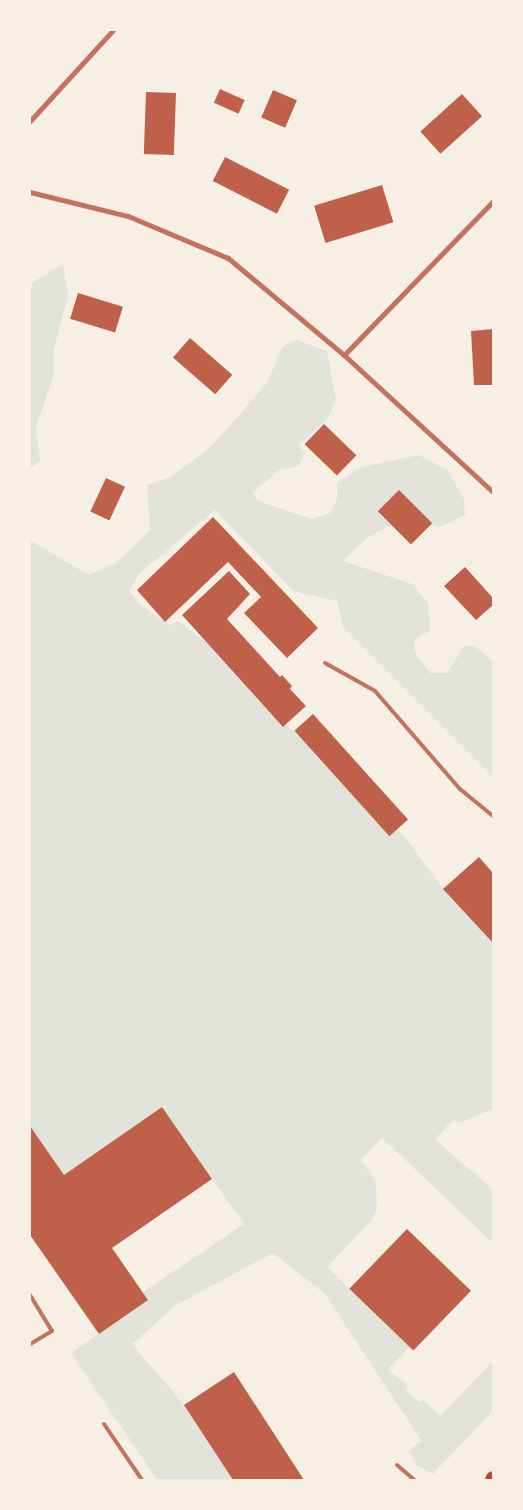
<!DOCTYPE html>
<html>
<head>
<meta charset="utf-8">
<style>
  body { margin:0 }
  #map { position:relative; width:523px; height:1510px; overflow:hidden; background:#f6efe4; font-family:"Nunito Sans",sans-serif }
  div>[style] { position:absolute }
  .green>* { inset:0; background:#e2e4dc }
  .building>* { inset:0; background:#bf614a; transform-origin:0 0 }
  .service>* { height:4px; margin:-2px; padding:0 2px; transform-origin:2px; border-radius:2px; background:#c5725c }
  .minor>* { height:5px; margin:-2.5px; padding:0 2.5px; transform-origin:2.5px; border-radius:2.5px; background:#c5725c }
  .trunk>* { height:14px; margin:-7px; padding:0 7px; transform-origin:7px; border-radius:7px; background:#b5482f }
  span { translate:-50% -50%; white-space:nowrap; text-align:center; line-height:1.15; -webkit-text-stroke:4.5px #f6efe4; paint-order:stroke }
  .frame { position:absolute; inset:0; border:31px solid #f6efe4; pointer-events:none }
</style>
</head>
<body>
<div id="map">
  <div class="green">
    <i style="clip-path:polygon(63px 264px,68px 296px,53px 353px,54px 374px,36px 427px,40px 461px,30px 469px,30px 289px,33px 282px)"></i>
    <i style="clip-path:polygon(297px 340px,327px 351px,336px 401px,327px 419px,299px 445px,304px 453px,299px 466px,279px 470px,253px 493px,258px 501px,312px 519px,330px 513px,337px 499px,337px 483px,361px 467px,419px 455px,447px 470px,464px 499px,465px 515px,440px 527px,415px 521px,386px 527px,367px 538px,343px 561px,412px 584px,428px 603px,430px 630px,415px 640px,414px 651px,430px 673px,447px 673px,464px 646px,475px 646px,493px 662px,493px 777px,343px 627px,337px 601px,293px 591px,215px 510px,139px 574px,129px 590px,139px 604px,170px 625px,178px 621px,230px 660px,286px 724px,403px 835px,443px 889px,493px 943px,493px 1109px,462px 1122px,453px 1120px,435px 1139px,493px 1190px,493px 1243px,382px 1138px,361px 1160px,376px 1182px,377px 1209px,371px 1221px,327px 1267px,410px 1347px,388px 1369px,408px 1386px,406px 1390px,419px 1402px,423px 1400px,440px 1416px,493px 1361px,493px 1411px,433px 1474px,417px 1465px,409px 1451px,421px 1440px,325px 1294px,273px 1253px,176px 1305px,132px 1344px,184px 1405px,233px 1480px,157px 1480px,71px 1353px,147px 1300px,143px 1292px,244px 1224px,162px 1107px,64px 1175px,30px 1126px,30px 540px,89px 575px,116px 563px,150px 530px,147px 485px,170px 477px,210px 448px,267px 383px,283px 346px)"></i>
  </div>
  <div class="building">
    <i style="left:220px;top:89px;width:27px;height:15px;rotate:24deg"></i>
    <i style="left:273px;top:90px;width:26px;height:30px;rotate:23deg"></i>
    <i style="left:146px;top:92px;width:30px;height:62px;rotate:2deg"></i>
    <i style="left:462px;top:94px;width:30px;height:56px;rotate:48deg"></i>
    <i style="left:225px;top:157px;width:72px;height:27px;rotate:27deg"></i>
    <i style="left:382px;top:185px;width:39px;height:71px;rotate:73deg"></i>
    <i style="left:78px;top:293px;width:47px;height:27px;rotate:17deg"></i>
    <i style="clip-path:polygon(493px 329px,493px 385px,474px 385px,471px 331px)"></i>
    <i style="left:190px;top:338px;width:56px;height:26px;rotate:41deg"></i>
    <i style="left:324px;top:424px;width:45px;height:28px;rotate:44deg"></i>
    <i style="left:106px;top:478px;width:21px;height:37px;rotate:25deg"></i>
    <i style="left:399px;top:490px;width:47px;height:30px;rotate:45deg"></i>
    <i style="clip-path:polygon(213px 517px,318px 628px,287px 658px,244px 613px,261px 597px,228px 562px,165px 622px,137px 590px)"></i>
    <i style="clip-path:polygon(465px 567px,493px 598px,493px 605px,476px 620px,444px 586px)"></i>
    <i style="clip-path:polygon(229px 571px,250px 594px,227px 619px,280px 677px,282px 675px,292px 686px,290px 689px,306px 706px,283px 727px,182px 615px)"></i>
    <i style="left:313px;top:714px;width:142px;height:25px;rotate:48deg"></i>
    <i style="clip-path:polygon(479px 857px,493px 873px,493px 943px,443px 889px)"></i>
    <i style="clip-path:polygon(162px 1107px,212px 1179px,112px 1248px,148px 1300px,99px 1334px,30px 1235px,30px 1126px,64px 1175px)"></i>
    <i style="left:407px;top:1229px;width:89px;height:83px;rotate:44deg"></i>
    <i style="clip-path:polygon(234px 1372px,304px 1480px,233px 1480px,184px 1405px)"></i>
  </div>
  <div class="service">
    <i style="left:325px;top:663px;width:57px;rotate:29.2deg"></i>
    <i style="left:375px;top:691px;width:130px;rotate:49.1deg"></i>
    <i style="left:460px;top:789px;width:43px;rotate:39.3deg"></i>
    <i style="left:30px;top:1295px;width:42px;rotate:58.6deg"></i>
    <i style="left:52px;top:1331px;width:26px;rotate:149deg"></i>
    <i style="left:104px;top:1424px;width:68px;rotate:55.8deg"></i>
    <i style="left:397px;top:1465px;width:23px;rotate:41deg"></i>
  </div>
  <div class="minor">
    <i style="left:30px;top:121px;width:123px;rotate:-47.6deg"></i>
    <i style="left:30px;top:192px;width:101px;rotate:13.8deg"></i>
    <i style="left:128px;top:216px;width:108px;rotate:22.8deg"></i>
    <i style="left:228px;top:258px;width:151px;rotate:39.9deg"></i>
    <i style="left:344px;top:355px;width:202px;rotate:42.6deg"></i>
    <i style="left:344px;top:355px;width:214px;rotate:-45.9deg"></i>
  </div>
  <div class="trunk">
    <i style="left:492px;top:1480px;width:2px;rotate:-63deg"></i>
  </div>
  <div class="frame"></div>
</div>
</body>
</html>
